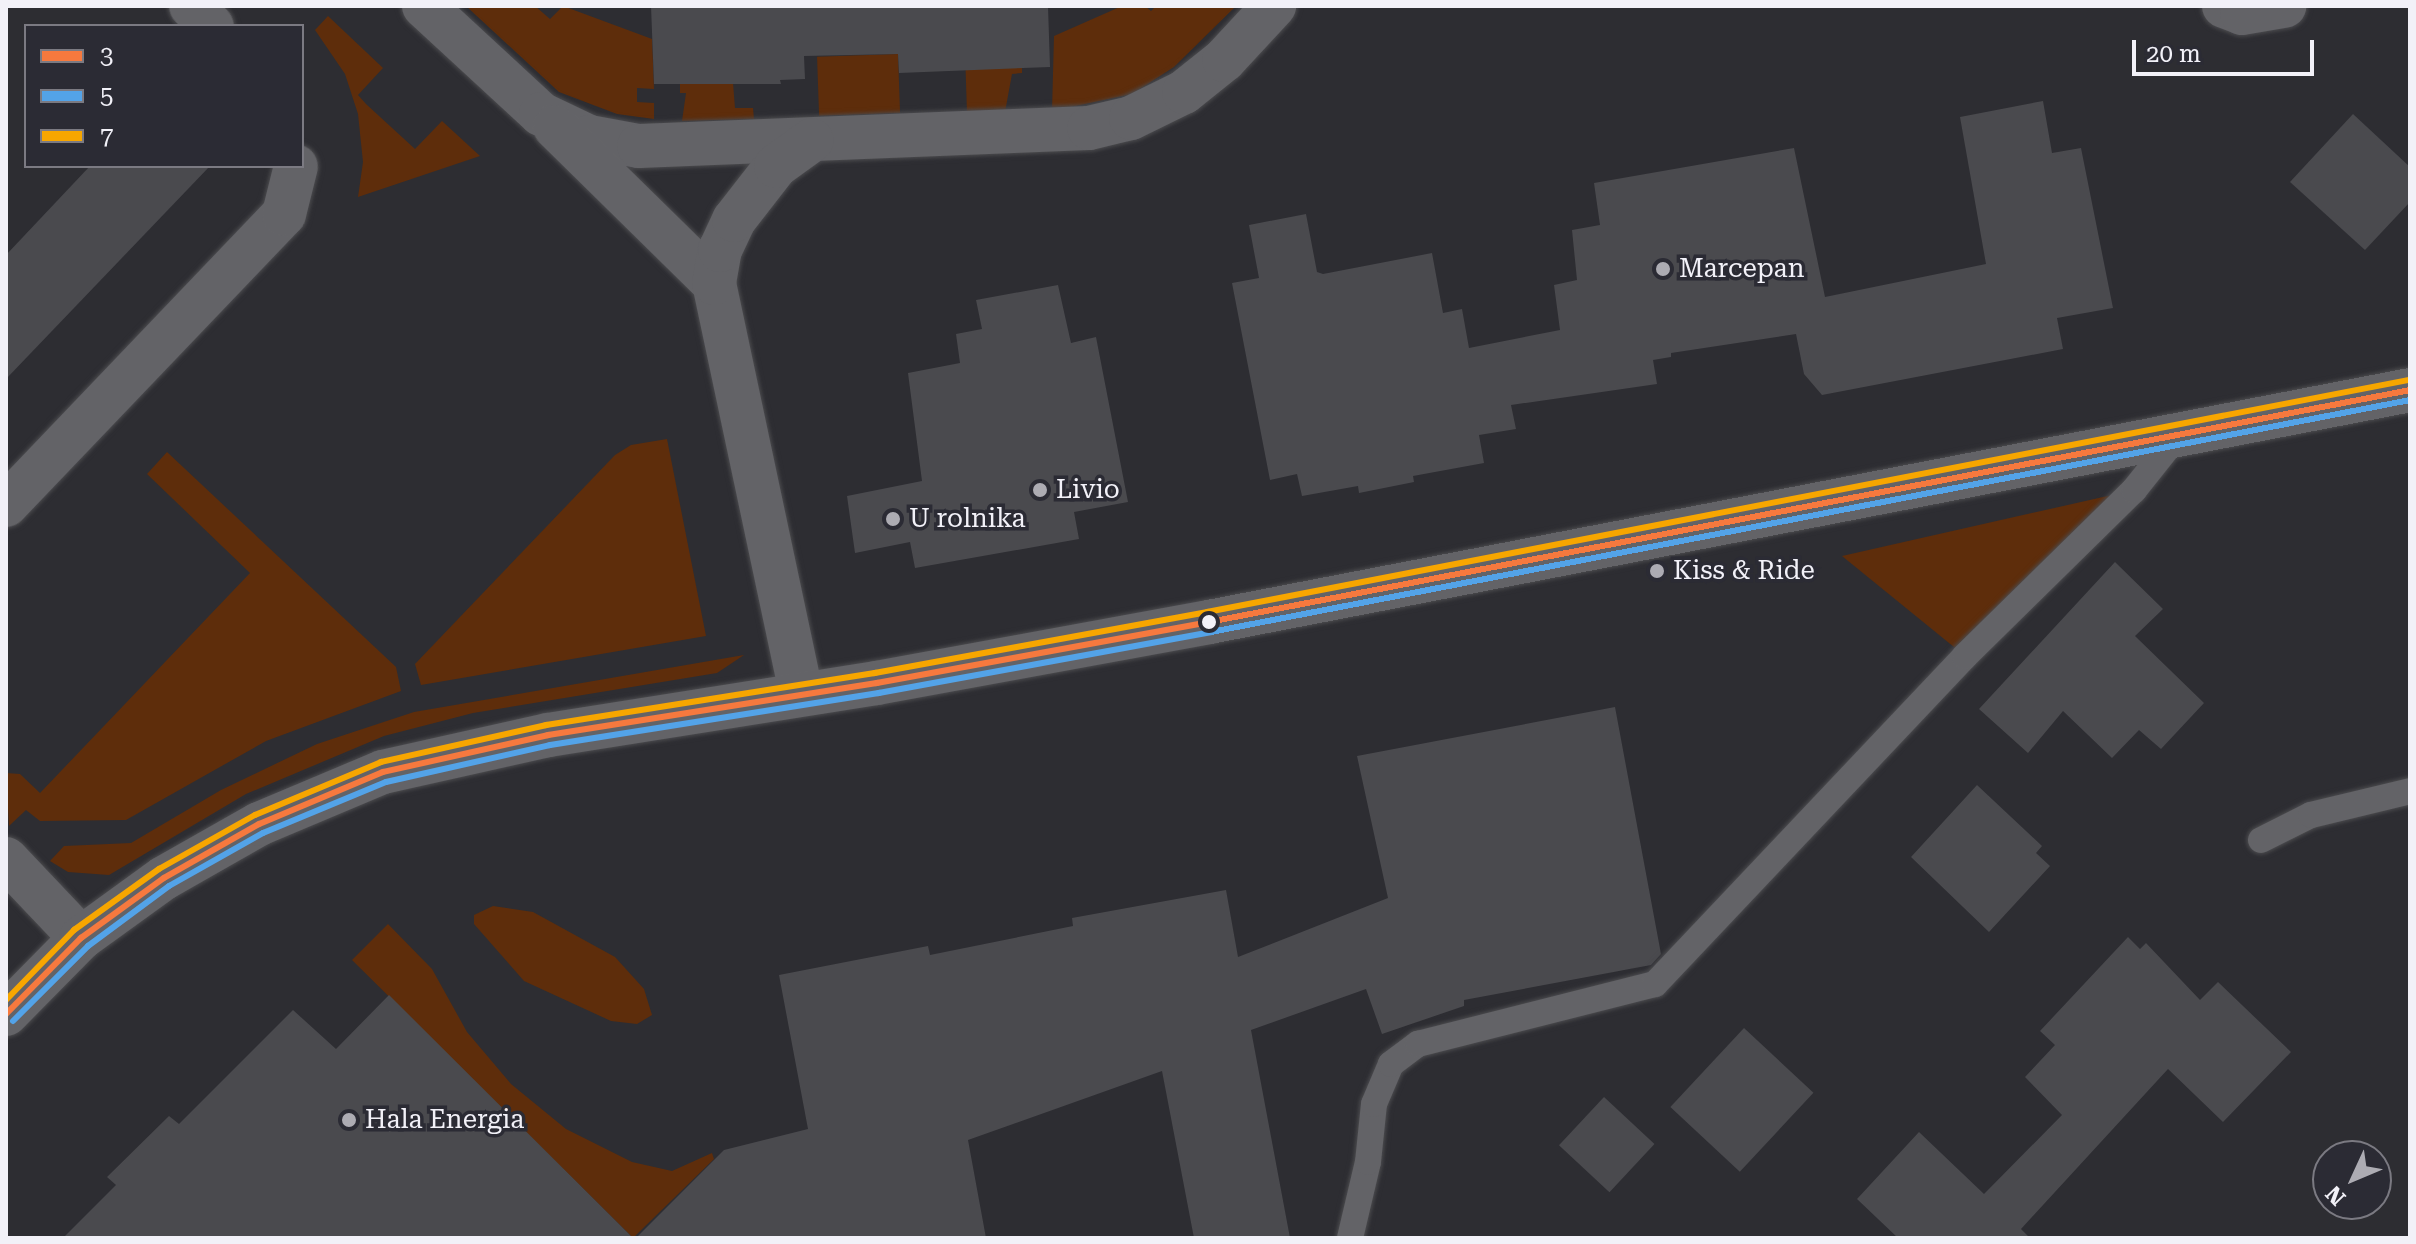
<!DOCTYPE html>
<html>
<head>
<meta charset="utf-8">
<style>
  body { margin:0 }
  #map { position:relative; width:2416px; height:1244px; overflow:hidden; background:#2d2d32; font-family:"Roboto Serif",serif }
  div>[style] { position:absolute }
  .green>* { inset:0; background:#5e2d0b; transform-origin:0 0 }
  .building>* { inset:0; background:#4a4a4e; transform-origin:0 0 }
  .roads { filter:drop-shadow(0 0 2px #4b4b4e) drop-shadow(0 0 2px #4b4b4e) }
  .lane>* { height:26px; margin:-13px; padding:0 13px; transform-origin:13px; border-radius:13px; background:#636367 }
  .street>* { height:44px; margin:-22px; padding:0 22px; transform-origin:22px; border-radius:22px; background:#636367 }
  .bus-1>* { height:6px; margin:-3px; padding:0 3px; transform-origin:3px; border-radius:3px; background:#f6793e }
  .bus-2>* { height:6px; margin:-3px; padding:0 3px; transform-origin:3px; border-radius:3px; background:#53a3e8 }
  .bus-3>* { height:6px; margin:-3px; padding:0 3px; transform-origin:3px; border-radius:3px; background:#f7a600 }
  .dots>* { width:22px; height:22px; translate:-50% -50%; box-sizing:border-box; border:4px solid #2b2b34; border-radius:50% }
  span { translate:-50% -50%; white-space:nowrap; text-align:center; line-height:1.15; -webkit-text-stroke:7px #2b2b34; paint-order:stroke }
  .poi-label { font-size:26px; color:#f2f1f8 }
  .left { translate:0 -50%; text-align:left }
  .frame { position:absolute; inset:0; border:8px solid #f2f1f8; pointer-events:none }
  .legend { position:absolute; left:24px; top:24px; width:280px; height:144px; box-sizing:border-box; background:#2b2b34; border:2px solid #7b7a82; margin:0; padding:10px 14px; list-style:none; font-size:24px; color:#f2f1f8 }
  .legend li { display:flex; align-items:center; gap:16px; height:40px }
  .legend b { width:40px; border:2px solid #7b7a82 }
  .north { position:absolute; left:2312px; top:1140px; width:80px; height:80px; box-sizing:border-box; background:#2b2b34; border:2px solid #7b7a82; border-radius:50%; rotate:226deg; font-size:22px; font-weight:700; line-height:32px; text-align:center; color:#f2f1f8 }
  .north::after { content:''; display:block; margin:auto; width:28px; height:36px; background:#adacb3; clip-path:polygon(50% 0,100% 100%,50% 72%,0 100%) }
  .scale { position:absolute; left:2132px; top:40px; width:182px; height:36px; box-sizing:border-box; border:4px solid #f2f1f8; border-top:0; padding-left:10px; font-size:24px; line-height:28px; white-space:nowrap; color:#f2f1f8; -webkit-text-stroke:6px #2b2b34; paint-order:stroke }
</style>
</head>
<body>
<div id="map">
  <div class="green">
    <i style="clip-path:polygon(466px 6px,535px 6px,550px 19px,563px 6px,652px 39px,654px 89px,637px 88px,637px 102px,654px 103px,654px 119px,617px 114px,559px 92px)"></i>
    <i style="clip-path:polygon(1122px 6px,1145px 6px,1151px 11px,1156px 6px,1236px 6px,1174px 67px,1132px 94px,1052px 111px,1054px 36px)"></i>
    <i style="clip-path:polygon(328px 16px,383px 68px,358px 95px,366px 104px,415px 149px,442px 121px,480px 156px,358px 197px,363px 162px,358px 114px,345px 74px,315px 30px)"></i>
    <i style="clip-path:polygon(1022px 51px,1022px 73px,1012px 74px,1005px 112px,967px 113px,965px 52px)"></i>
    <i style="left:898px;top:54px;width:59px;height:81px;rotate:88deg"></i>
    <i style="clip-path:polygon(680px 58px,733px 83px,735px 108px,753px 108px,754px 119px,682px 121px,686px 93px,680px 93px)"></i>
    <i style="clip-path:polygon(667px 439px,706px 636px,421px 685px,415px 664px,615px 455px,631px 445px)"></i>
    <i style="clip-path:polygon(167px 452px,396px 667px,401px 691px,266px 741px,126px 820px,40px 821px,26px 810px,9px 826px,6px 773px,20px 774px,40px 793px,250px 573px,147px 474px)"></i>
    <i style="clip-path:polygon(2134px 490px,1965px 656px,1842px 556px)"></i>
    <i style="clip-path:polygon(744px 655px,717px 673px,473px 713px,384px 736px,246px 794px,109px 875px,68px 872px,50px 861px,64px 846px,131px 843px,221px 790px,317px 744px,414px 712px)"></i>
    <i style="clip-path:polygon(493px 906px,533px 912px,615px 957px,644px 989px,652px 1015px,637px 1024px,611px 1021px,524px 981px,474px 924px,474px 915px)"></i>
    <i style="clip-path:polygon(388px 924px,432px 969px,467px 1032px,511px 1084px,566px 1129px,632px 1162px,672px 1171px,712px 1153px,714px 1159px,633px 1238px,352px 960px)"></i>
  </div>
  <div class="building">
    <i style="clip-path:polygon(651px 6px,1048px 6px,1050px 67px,899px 73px,898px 54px,804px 56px,805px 79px,780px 80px,781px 84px,654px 84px)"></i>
    <i style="clip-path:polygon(2043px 101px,2052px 153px,2081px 148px,2113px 308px,2057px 318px,2063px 349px,1822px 395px,1804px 374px,1796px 334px,1671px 353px,1671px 357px,1653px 360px,1657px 384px,1511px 405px,1516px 429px,1479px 435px,1484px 463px,1413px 476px,1414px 482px,1359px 493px,1358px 486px,1302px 496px,1297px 474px,1270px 480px,1232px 283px,1259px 278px,1249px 225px,1306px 214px,1317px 272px,1323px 274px,1432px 253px,1443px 313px,1462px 309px,1469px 348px,1560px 330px,1554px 285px,1577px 280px,1572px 230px,1600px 225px,1594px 183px,1794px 148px,1825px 297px,1986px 264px,1960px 117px)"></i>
    <i style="clip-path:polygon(2353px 114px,2410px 167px,2410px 202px,2365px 250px,2290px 182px)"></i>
    <i style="clip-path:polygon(90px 166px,210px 166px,6px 379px,6px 255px)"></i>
    <i style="clip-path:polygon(1058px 285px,1071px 343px,1096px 337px,1128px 502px,1074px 512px,1079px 539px,915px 568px,910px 542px,855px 553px,847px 496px,922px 481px,908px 373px,960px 363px,956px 334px,982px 329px,976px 300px)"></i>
    <i style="clip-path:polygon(2115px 562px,2163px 609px,2135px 636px,2204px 703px,2161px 749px,2139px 730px,2112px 758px,2063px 711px,2028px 753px,1979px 709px)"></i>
    <i style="clip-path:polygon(1615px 707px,1661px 954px,1651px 965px,1464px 1000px,1464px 1006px,1382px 1034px,1366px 989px,1251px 1030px,1290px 1238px,1194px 1238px,1162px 1071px,968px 1140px,986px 1238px,636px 1238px,724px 1150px,808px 1129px,779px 975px,928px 946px,930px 955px,1073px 926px,1072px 918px,1226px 890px,1238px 957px,1388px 898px,1357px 756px)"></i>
    <i style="clip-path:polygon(1977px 785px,2042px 846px,2036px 853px,2050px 866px,1989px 932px,1911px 857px)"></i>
    <i style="clip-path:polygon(2128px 937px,2140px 949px,2146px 943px,2200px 1000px,2218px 982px,2291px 1052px,2223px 1122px,2168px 1069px,2021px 1229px,2030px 1238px,1898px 1238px,1857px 1199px,1919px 1132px,1984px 1194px,2062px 1115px,2025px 1077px,2055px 1045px,2040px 1031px)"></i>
    <i style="clip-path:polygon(389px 995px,633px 1238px,63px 1238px,116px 1185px,107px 1177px,169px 1116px,179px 1124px,293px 1010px,336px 1049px)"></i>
    <i style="left:1744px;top:1028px;width:95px;height:108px;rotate:43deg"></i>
    <i style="left:1604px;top:1097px;width:69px;height:66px;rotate:43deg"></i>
  </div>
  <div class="roads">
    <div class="lane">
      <i style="left:2261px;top:840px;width:56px;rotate:-26.6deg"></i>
      <i style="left:2311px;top:815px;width:102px;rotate:-13.6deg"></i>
      <i style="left:1350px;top:1238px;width:78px;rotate:-76.7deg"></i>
      <i style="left:1368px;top:1162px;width:58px;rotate:-84.1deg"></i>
      <i style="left:1374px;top:1104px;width:43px;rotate:-67deg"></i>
      <i style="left:1391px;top:1064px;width:34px;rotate:-37deg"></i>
      <i style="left:1418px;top:1044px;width:244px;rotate:-14.2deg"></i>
      <i style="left:1655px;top:984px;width:451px;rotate:-46.6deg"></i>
      <i style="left:1965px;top:656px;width:237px;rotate:-44.5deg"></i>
      <i style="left:2134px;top:490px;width:69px;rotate:-51.5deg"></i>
    </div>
    <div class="street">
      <i style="left:191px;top:6px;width:29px;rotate:44deg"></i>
      <i style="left:424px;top:6px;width:159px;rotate:42.7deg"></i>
      <i style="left:541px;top:114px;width:53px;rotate:25.6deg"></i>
      <i style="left:589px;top:137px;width:51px;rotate:10.2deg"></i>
      <i style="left:639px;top:146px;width:450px;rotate:-2.3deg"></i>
      <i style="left:1089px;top:128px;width:43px;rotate:-13.4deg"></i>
      <i style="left:1131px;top:118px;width:59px;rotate:-26.1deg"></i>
      <i style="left:1184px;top:92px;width:51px;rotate:-38.7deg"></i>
      <i style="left:1224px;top:60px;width:74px;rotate:-47.2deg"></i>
      <i style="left:2224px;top:6px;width:19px;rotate:21deg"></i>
      <i style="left:2242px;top:13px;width:43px;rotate:-9.5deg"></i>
      <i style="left:555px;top:127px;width:223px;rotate:44.5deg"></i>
      <i style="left:714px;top:283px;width:420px;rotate:78deg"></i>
      <i style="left:714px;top:283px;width:34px;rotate:-80deg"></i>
      <i style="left:720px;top:250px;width:33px;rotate:-65deg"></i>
      <i style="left:734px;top:220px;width:68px;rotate:-52.1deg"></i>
      <i style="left:776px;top:166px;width:44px;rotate:-35.8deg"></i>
      <i style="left:6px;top:505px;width:402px;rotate:-46.3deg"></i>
      <i style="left:284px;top:214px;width:49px;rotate:-76deg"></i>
      <i style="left:6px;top:859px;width:109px;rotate:46.5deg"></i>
      <i style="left:6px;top:1014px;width:107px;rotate:-45.4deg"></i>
      <i style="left:81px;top:938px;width:102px;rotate:-35.9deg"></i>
      <i style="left:164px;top:878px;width:109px;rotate:-29.6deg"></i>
      <i style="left:259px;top:824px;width:134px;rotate:-22.8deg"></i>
      <i style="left:383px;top:772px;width:169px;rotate:-12.6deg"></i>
      <i style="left:548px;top:735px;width:333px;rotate:-9deg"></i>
      <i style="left:877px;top:683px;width:338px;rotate:-10.4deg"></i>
      <i style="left:1209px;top:622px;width:1223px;rotate:-10.93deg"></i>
    </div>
  </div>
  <div class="bus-1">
    <i style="left:6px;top:1014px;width:107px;rotate:-45.4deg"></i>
    <i style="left:81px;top:938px;width:102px;rotate:-35.9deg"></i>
    <i style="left:164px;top:878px;width:109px;rotate:-29.6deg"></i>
    <i style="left:259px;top:824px;width:134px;rotate:-22.8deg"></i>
    <i style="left:383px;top:772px;width:169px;rotate:-12.6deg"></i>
    <i style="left:548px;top:735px;width:333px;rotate:-9deg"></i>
    <i style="left:877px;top:683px;width:338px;rotate:-10.4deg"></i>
    <i style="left:1209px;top:622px;width:1223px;rotate:-10.93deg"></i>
  </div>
  <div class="bus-2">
    <i style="left:13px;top:1021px;width:106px;rotate:-45deg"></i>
    <i style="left:88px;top:946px;width:101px;rotate:-36.5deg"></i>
    <i style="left:169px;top:886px;width:108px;rotate:-29.4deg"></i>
    <i style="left:263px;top:833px;width:133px;rotate:-22.5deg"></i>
    <i style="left:386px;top:782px;width:168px;rotate:-12.7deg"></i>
    <i style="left:550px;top:745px;width:333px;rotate:-9deg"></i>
    <i style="left:879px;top:693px;width:338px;rotate:-10.4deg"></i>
    <i style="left:1211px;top:632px;width:1221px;rotate:-10.95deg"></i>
  </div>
  <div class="bus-3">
    <i style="left:6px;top:1000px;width:98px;rotate:-45.8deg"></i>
    <i style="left:74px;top:930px;width:105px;rotate:-35.7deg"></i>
    <i style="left:159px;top:869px;width:110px;rotate:-29.4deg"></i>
    <i style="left:255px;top:815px;width:137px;rotate:-22.8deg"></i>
    <i style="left:381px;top:762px;width:169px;rotate:-12.6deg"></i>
    <i style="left:546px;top:725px;width:333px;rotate:-9deg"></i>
    <i style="left:875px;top:673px;width:338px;rotate:-10.4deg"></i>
    <i style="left:1207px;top:612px;width:1223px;rotate:-10.93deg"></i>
  </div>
  <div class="dots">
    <i style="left:1663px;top:269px;background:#adacb3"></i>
    <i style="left:1040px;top:490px;background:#adacb3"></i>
    <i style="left:893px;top:519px;background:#adacb3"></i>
    <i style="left:1657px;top:571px;background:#adacb3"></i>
    <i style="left:1209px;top:622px;background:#f2f1f8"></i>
    <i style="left:349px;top:1120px;background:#adacb3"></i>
  </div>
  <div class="poi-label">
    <span class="left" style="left:1679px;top:269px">Marcepan</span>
    <span class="left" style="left:1056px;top:490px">Livio</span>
    <span class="left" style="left:909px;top:519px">U rolnika</span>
    <span class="left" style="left:1673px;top:571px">Kiss &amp; Ride</span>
    <span class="left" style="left:365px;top:1120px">Hala Energia</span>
  </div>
  <div class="frame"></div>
  <ul class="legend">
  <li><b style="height:10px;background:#f6793e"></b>3</li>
  <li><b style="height:10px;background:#53a3e8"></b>5</li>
  <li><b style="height:10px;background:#f7a600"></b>7</li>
  </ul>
  <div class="north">N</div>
  <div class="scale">20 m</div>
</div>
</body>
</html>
